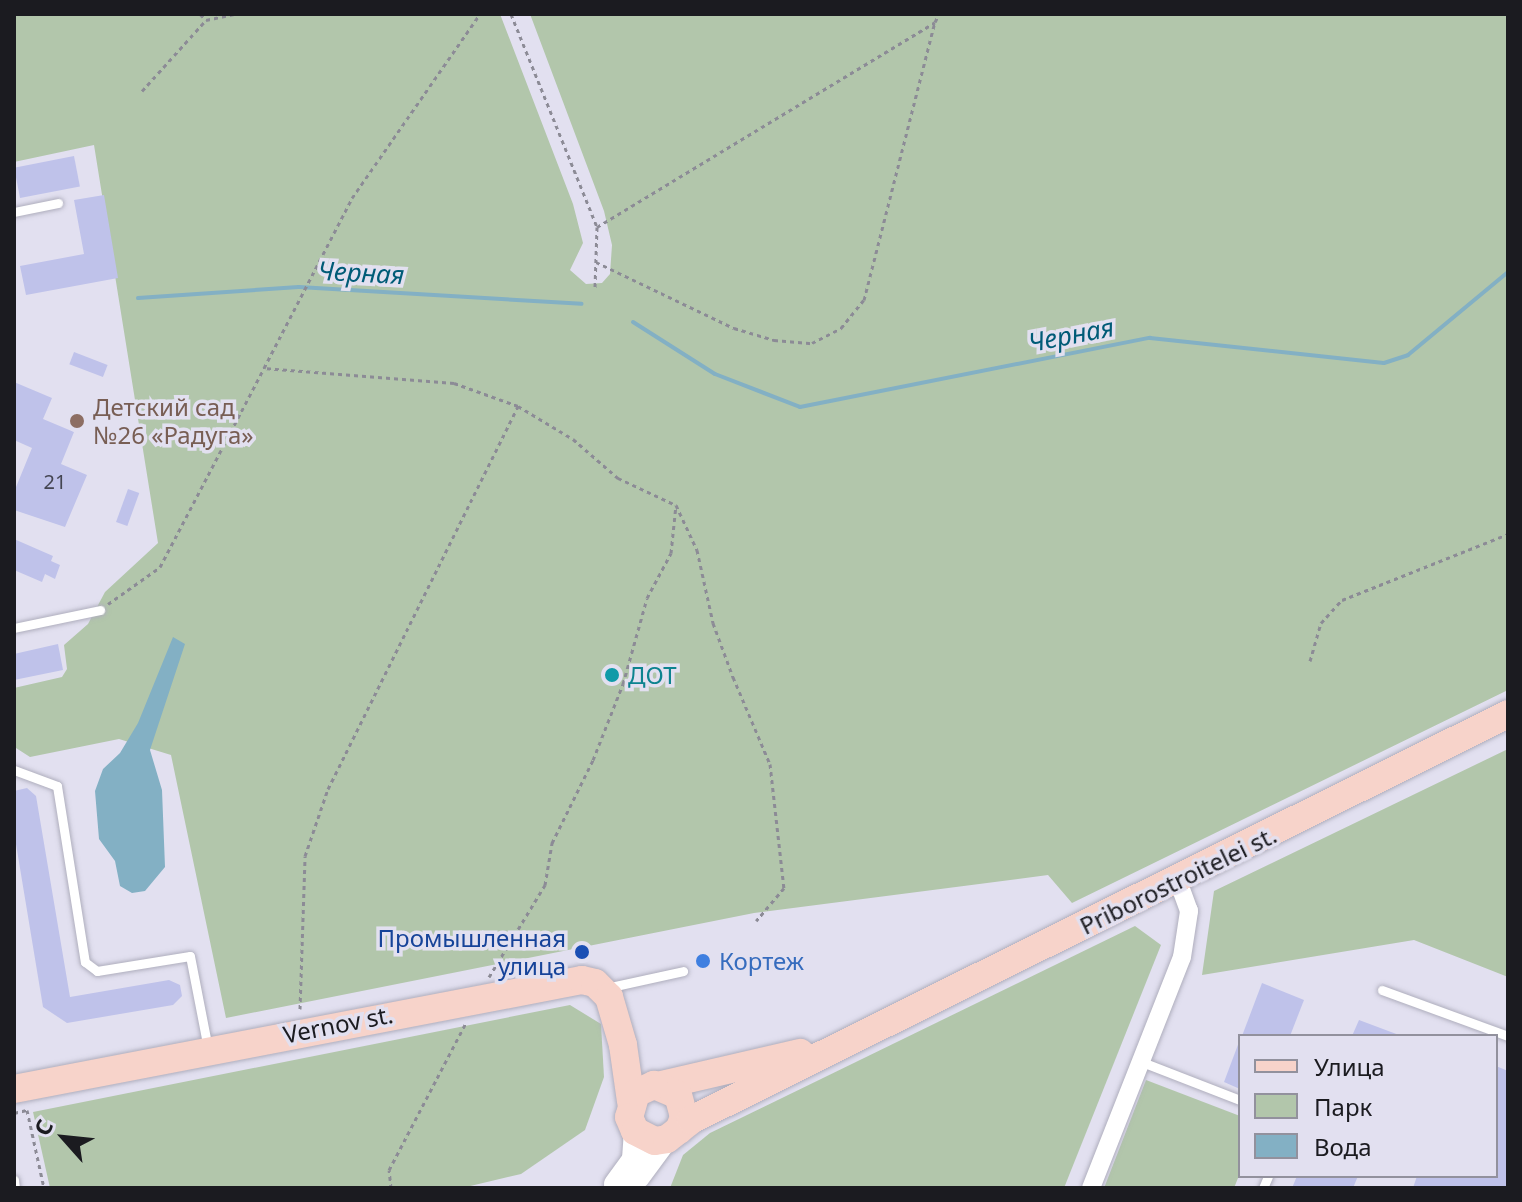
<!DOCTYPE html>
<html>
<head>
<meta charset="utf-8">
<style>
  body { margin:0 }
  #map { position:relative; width:1522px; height:1202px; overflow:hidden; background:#e2e0f0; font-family:"Noto Sans",sans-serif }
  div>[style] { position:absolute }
  .green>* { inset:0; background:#b2c6ab }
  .water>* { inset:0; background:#83b0c4 }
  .stream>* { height:4px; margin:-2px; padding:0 2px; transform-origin:2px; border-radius:2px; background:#83b0c4 }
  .building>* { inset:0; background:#bfc2ea; transform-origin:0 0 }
  .path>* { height:3px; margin-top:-1.5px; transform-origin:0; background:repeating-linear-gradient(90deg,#8c8b96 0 4px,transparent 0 8px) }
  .roads { filter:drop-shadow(0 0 2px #afaebd) drop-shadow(0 0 2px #afaebd) }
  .service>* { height:9px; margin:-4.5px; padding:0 4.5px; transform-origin:4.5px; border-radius:4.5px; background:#fff }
  .minor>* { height:18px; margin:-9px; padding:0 9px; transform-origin:9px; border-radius:9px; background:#fff }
  .tertiary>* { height:22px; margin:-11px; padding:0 11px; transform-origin:11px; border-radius:11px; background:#fff }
  .primary>* { height:28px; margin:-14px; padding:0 14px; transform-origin:14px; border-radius:14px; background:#f7d3ca }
  .dots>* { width:22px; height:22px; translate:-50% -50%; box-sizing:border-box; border:4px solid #e2e0f0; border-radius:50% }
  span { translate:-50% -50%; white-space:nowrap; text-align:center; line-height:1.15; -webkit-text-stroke:7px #e2e0f0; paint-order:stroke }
  .number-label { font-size:20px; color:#444552 }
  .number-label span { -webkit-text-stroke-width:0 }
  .education-label { font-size:24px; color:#785e54 }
  .left { translate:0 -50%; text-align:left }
  .culture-label { font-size:24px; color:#0d838f }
  .street-label { font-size:24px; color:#1b1b20 }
  .transit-label { font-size:24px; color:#164399 }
  .right { translate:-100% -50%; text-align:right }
  .shop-label { font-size:24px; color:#366cbe }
  .water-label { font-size:26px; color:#005b77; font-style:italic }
  .frame { position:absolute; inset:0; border:16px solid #1b1b20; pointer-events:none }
  .legend { position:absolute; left:1238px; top:1034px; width:260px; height:144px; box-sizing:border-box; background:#e2e0f0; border:2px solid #92919d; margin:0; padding:10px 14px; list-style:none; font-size:24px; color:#1b1b20 }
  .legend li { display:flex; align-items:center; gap:16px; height:40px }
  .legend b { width:40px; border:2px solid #92919d }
  .north { position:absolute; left:24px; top:1098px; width:80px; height:80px; -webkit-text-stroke:6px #e2e0f0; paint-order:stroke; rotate:297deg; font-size:22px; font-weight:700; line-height:32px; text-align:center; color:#1b1b20 }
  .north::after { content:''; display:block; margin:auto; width:28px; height:36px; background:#1b1b20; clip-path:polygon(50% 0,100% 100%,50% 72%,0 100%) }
</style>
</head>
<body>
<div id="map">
  <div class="green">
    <i style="clip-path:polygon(14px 14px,500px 14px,573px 204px,583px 243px,570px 270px,586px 284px,602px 283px,610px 274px,612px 245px,604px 211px,530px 14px,1508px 14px,1508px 690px,1072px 903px,1048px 875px,754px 913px,226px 1018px,171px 755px,119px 739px,30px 757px,16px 748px,14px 688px,62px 677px,67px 669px,64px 645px,88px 624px,105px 592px,158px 543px,94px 145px,14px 162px)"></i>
    <i style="clip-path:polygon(1508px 749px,1508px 977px,1414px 940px,1202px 975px,1214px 891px)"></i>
    <i style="clip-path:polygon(1135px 926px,1161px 945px,1064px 1188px,670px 1188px,683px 1155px,710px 1133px)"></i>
    <i style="clip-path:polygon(570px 1005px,601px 1024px,604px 1077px,585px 1130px,521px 1174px,462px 1188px,50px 1188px,33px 1112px)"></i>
    <i style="clip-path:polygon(1146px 1080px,1240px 1116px,1240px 1173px,1234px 1188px,1104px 1188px)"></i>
  </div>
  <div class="water">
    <i style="clip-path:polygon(173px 637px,185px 644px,150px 750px,162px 790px,165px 867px,145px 891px,132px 893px,120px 886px,115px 861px,99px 839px,95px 791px,103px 769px,120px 753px,138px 723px)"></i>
  </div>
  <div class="stream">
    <i style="left:138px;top:298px;width:161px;rotate:-3.9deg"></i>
    <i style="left:299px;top:287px;width:283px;rotate:3.4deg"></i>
    <i style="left:633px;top:322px;width:97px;rotate:32.4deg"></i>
    <i style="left:715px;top:374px;width:91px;rotate:21.2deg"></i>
    <i style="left:800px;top:407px;width:357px;rotate:-11.2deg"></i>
    <i style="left:1150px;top:338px;width:235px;rotate:6.1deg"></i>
    <i style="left:1384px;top:363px;width:25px;rotate:-18deg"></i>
    <i style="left:1408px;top:355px;width:130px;rotate:-39.7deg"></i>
  </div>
  <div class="building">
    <i style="left:74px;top:156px;width:31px;height:61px;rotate:79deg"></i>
    <i style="clip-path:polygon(104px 195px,118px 278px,26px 295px,20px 266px,84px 254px,74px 200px)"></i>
    <i style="left:74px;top:352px;width:36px;height:13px;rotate:21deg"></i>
    <i style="clip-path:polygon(14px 382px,52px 398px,43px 419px,74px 432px,61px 464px,87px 475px,65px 527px,14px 510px,14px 492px,32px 448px,14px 440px)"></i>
    <i style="left:128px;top:489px;width:12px;height:35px;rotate:20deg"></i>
    <i style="clip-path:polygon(14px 539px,53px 556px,51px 561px,60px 565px,55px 579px,45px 574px,42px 582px,14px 570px)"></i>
    <i style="clip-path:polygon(58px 644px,63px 670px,14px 680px,14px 654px)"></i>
    <i style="clip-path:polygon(27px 788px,36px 796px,70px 997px,169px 980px,180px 985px,182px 996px,173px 1005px,67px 1023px,43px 1007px,14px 832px,14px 791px)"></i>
    <i style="clip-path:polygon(1262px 983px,1304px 1000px,1290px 1036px,1242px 1036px)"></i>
    <i style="clip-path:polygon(1359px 1020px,1399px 1035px,1399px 1036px,1352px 1036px)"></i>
    <i style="clip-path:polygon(1239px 1042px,1240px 1042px,1240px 1089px,1224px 1082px)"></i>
    <i style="clip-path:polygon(1496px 1066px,1508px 1071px,1508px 1188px,1413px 1188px,1417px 1176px,1496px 1176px)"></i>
    <i style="clip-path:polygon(1297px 1176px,1358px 1176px,1353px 1188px,1292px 1188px)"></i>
  </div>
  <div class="path">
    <i style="left:200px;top:14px;width:8px;rotate:45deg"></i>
    <i style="left:511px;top:14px;width:230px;rotate:68deg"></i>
    <i style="left:597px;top:227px;width:61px;rotate:91.9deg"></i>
    <i style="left:142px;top:91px;width:96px;rotate:-48deg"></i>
    <i style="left:206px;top:20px;width:30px;rotate:-12deg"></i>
    <i style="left:597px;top:227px;width:395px;rotate:-31.2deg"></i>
    <i style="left:935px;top:22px;width:9px;rotate:-63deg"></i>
    <i style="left:596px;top:262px;width:153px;rotate:25.6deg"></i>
    <i style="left:734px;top:328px;width:42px;rotate:16.7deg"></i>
    <i style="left:774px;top:340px;width:38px;rotate:5deg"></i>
    <i style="left:812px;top:343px;width:33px;rotate:-27deg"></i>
    <i style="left:841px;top:328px;width:36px;rotate:-51deg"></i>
    <i style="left:864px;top:300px;width:287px;rotate:-75.7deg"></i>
    <i style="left:518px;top:406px;width:64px;rotate:31deg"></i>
    <i style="left:573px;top:439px;width:60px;rotate:40.9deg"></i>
    <i style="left:618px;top:478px;width:64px;rotate:25deg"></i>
    <i style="left:676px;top:505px;width:50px;rotate:65deg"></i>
    <i style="left:697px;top:550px;width:75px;rotate:77.6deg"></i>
    <i style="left:713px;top:623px;width:58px;rotate:69.7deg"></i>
    <i style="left:733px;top:677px;width:95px;rotate:67deg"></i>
    <i style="left:770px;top:764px;width:125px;rotate:83.6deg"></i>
    <i style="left:784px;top:888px;width:43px;rotate:130.3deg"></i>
    <i style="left:108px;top:604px;width:64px;rotate:-35.4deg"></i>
    <i style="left:160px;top:567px;width:225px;rotate:-62.4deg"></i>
    <i style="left:1310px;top:661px;width:40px;rotate:-74deg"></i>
    <i style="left:1321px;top:623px;width:31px;rotate:-48deg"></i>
    <i style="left:1342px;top:600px;width:179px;rotate:-21.7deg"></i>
    <i style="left:489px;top:977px;width:108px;rotate:-58.7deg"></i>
    <i style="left:545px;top:885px;width:43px;rotate:-80.5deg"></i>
    <i style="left:552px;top:843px;width:93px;rotate:-63.7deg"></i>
    <i style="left:593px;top:760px;width:82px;rotate:-68.5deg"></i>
    <i style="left:623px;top:684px;width:89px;rotate:-74.4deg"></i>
    <i style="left:647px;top:598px;width:51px;rotate:-61.9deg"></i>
    <i style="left:671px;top:553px;width:48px;rotate:-84.1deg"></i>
    <i style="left:300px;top:1009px;width:153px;rotate:-88.1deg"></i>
    <i style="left:305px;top:856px;width:71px;rotate:-71.1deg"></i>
    <i style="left:328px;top:789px;width:428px;rotate:-63.6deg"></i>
    <i style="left:518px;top:406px;width:68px;rotate:-160.2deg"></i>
    <i style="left:454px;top:383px;width:191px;rotate:-175.5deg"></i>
    <i style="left:264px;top:368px;width:191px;rotate:-62.6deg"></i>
    <i style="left:352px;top:198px;width:224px;rotate:-55.2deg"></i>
    <i style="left:14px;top:1113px;width:13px;rotate:-13deg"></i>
    <i style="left:27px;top:1110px;width:80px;rotate:77.7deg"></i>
    <i style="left:391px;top:1188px;width:18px;rotate:-96deg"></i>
    <i style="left:389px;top:1170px;width:166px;rotate:-62.4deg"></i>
  </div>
  <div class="roads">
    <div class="service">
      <i style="left:14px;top:212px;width:45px;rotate:-11.6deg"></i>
      <i style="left:14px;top:628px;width:88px;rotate:-11.8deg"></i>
      <i style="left:14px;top:770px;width:46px;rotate:20.4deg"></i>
      <i style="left:57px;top:786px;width:178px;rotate:81deg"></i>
      <i style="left:85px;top:962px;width:15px;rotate:37deg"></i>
      <i style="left:97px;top:971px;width:94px;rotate:-9.2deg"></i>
      <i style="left:190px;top:956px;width:95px;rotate:79deg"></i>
      <i style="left:606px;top:988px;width:79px;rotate:-12.4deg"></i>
      <i style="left:1382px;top:990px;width:134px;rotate:20.1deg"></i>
      <i style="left:1142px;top:1062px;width:105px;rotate:21.2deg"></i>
      <i style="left:14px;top:1180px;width:8px;rotate:83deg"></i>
      <i style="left:1263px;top:1188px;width:13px;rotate:-67deg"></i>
    </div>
    <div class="minor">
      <i style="left:1091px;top:1188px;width:248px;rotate:-68.5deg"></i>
      <i style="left:1182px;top:957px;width:47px;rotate:-81.3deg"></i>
      <i style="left:1189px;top:911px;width:33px;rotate:-110deg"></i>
    </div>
    <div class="tertiary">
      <i style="left:615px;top:1184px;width:31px;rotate:-54deg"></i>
      <i style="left:633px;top:1159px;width:28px;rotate:-86deg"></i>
      <i style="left:615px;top:1188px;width:26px;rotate:-25deg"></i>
      <i style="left:639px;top:1177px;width:47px;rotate:-53.6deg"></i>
    </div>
    <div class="primary">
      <i style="left:662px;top:1085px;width:142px;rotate:-13.1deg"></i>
      <i style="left:14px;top:1089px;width:578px;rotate:-10.86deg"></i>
      <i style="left:582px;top:980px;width:13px;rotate:13deg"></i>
      <i style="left:595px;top:983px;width:20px;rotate:45deg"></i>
      <i style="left:609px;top:997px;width:50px;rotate:73.7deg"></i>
      <i style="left:623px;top:1045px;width:57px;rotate:81.9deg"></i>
      <i style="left:679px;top:1130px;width:14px;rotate:-69deg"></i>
      <i style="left:684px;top:1117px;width:23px;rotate:-105deg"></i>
      <i style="left:678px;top:1095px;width:26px;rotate:-157deg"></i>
      <i style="left:654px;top:1085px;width:20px;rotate:156deg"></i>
      <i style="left:636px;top:1093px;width:25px;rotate:106deg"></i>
      <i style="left:629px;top:1117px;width:15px;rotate:67deg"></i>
      <i style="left:635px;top:1131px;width:22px;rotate:27deg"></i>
      <i style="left:655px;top:1141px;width:12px;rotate:-9deg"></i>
      <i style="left:667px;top:1139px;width:31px;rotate:-38deg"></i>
      <i style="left:691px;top:1120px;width:912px;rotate:-26.42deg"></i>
    </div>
  </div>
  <div class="dots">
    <i style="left:77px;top:421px;background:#8d6e63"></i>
    <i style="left:612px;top:675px;background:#0f9aa8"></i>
    <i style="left:582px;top:952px;background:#1a4fb4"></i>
    <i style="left:703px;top:961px;background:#3f7fe0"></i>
  </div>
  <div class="number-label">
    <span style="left:55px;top:481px">21</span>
  </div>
  <div class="education-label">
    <span class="left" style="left:93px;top:421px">Детский сад<br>№26 «Радуга»</span>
  </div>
  <div class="culture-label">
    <span class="left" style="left:628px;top:675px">ДОТ</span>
  </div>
  <div class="street-label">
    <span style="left:1178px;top:880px;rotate:-26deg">Priborostroitelei st.</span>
    <span style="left:338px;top:1024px;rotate:-11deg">Vernov st.</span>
  </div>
  <div class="transit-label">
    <span class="right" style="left:566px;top:952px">Промышленная<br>улица</span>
  </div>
  <div class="shop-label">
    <span class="left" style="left:719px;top:961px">Кортеж</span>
  </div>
  <div class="water-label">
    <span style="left:361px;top:273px;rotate:3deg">Черная</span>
    <span style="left:1071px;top:335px;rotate:-11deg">Черная</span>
  </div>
  <div class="frame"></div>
  <ul class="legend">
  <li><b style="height:10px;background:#f7d3ca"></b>Улица</li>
  <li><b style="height:22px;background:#b2c6ab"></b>Парк</li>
  <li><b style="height:22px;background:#83b0c4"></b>Вода</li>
  </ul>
  <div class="north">С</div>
</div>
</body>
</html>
